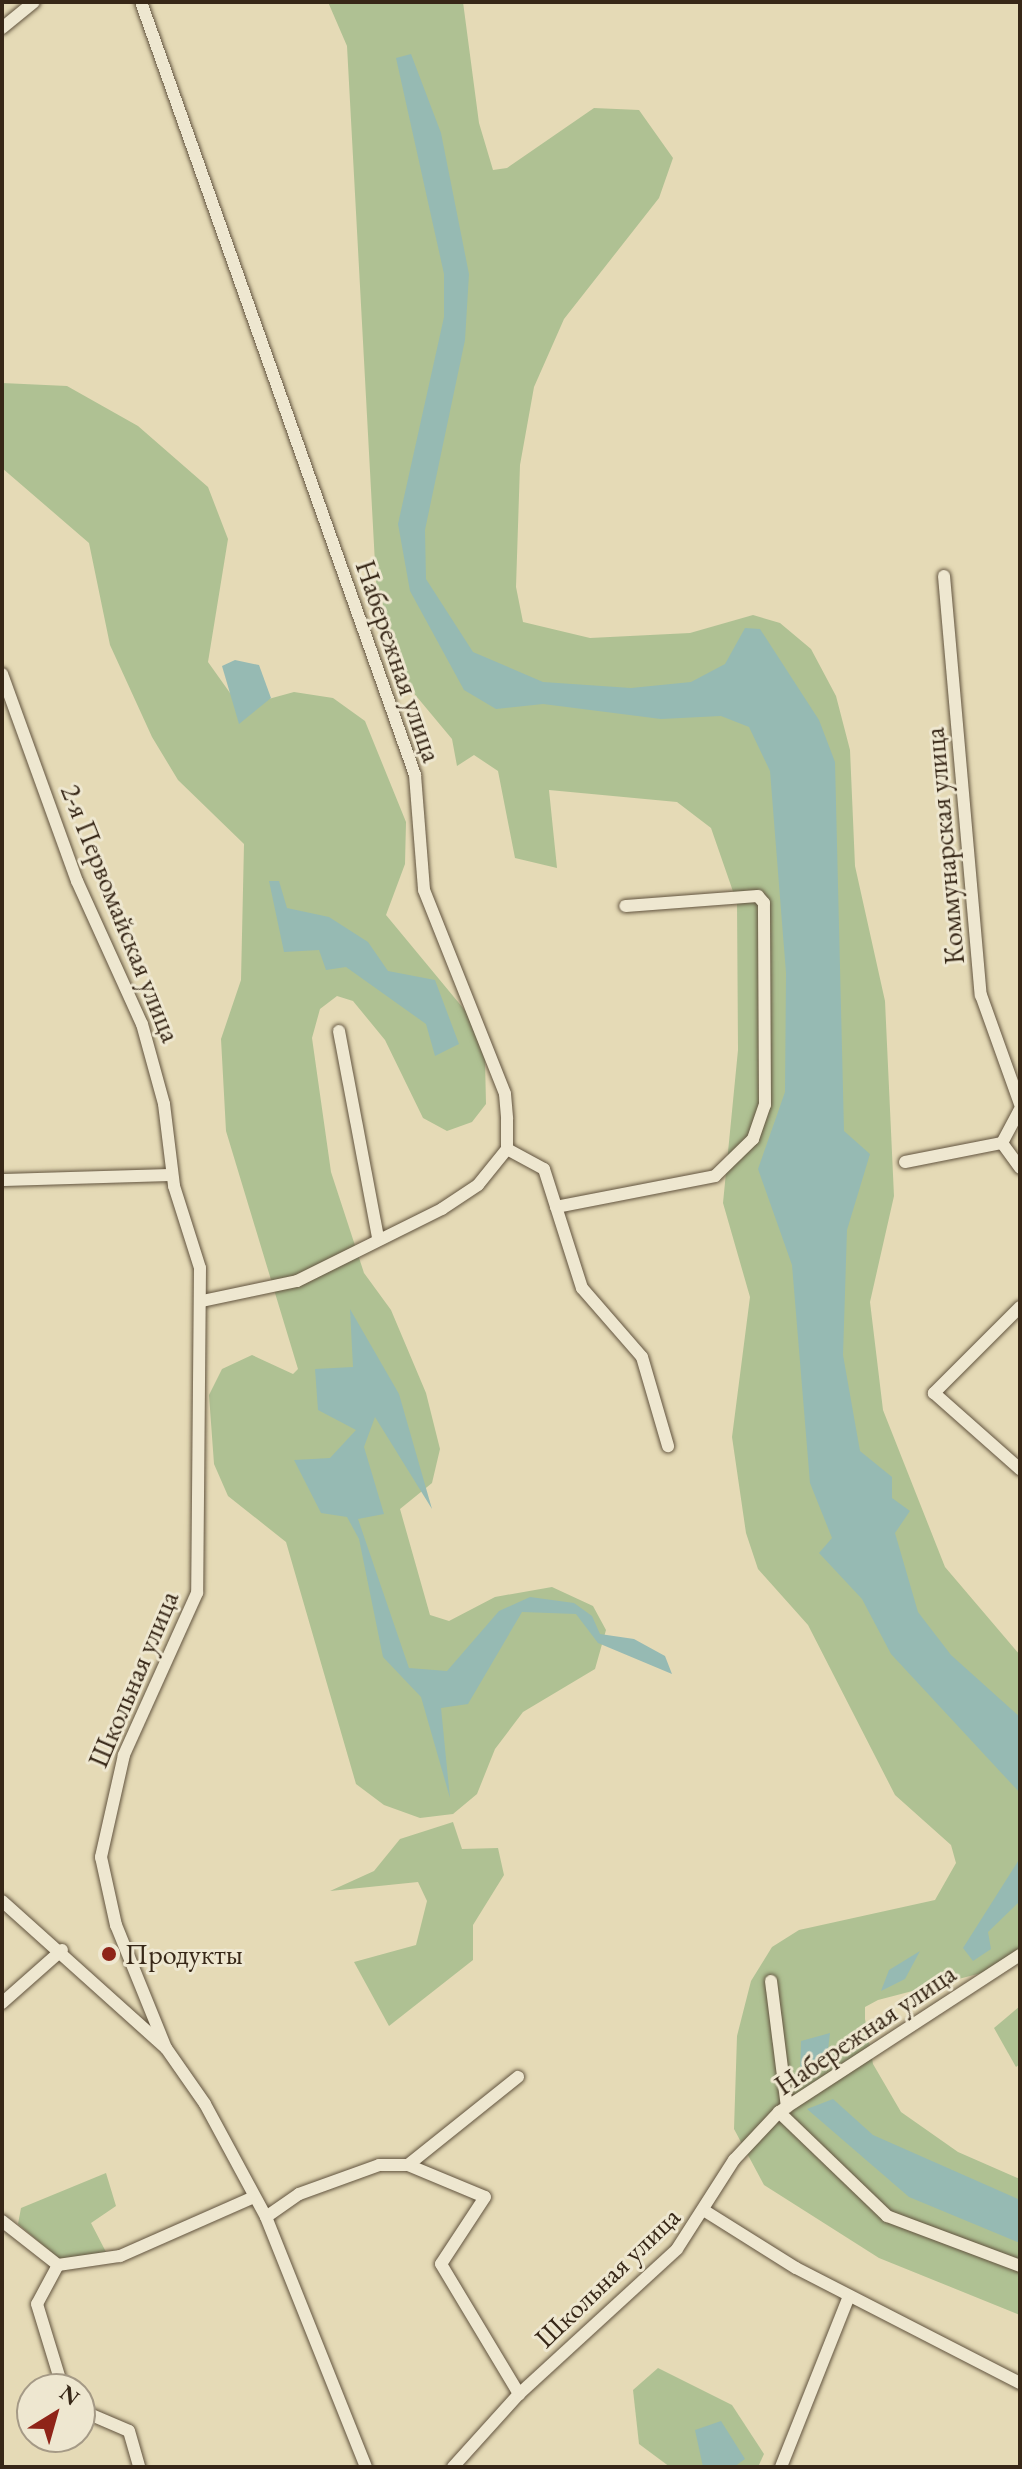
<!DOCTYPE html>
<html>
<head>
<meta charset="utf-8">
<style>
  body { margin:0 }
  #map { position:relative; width:1022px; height:2469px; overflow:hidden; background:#e5dab6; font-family:"EB Garamond",serif }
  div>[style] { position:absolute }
  .green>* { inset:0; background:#afc193 }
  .water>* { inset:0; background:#96bab3 }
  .roads { filter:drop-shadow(0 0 2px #62543f) drop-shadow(0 0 2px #62543f) }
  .minor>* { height:12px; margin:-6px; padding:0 6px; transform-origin:6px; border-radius:6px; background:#eee7d0 }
  .dots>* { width:22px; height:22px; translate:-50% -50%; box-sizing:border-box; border:4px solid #eee7d0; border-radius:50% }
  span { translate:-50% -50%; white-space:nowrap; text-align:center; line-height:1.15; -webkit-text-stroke:6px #eee7d0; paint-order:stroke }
  .street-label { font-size:28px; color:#372717 }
  .poi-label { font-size:28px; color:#372717 }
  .left { translate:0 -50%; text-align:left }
  .frame { position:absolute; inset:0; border:4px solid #372717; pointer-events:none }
  .north { position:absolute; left:16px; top:2373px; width:80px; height:80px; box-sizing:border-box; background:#eee7d0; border:2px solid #a59a86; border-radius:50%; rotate:37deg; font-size:22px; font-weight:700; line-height:32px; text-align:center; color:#372717 }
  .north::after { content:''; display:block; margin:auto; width:28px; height:36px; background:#8f2418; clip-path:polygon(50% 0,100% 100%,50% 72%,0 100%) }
</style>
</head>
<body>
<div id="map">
  <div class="green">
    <i style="clip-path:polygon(328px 2px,463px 2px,479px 123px,493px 170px,507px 168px,594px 108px,639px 110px,673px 158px,659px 198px,564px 319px,534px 387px,520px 465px,516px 587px,523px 622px,590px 638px,690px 633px,753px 615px,780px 623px,811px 649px,836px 696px,850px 750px,855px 866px,885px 1001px,894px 1196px,870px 1302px,883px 1410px,945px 1567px,1020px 1655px,1020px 1963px,878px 2000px,865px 2007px,865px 2019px,873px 2064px,901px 2112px,958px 2152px,1020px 2179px,1020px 2315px,879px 2258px,764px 2185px,734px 2129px,737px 2036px,751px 1981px,772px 1947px,799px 1930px,935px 1900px,956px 1863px,951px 1845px,895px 1795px,808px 1625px,758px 1569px,746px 1533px,732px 1437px,750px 1297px,723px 1203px,738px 1050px,737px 903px,711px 828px,677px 802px,549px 790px,557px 868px,515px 858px,498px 771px,474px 755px,457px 766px,452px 739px,407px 685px,376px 582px,347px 46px)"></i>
    <i style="clip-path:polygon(2px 383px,67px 386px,138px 426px,208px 487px,228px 539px,208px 662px,240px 707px,294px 692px,333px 698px,365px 721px,406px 822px,405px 864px,386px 915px,468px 1014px,485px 1060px,486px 1104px,472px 1122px,447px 1131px,423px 1118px,385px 1040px,353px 1001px,337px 996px,320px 1009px,312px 1038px,331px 1172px,364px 1273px,391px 1310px,426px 1393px,440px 1449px,432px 1483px,400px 1509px,430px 1615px,449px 1621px,495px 1597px,552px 1587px,593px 1606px,606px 1630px,595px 1669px,523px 1712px,495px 1749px,477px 1794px,453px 1814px,420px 1818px,384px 1805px,356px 1784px,286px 1542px,228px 1496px,214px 1464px,209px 1395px,222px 1369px,252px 1355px,293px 1374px,298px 1369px,226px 1131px,221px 1039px,241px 980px,244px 844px,178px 780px,152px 737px,110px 645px,89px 543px,2px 468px)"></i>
    <i style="clip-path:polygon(453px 1822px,462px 1849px,498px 1848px,504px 1875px,473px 1925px,473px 1960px,389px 2026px,354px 1962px,416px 1945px,427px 1901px,418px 1882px,330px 1891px,374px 1871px,400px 1839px)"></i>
    <i style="clip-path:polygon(1020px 2006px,1020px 2064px,1016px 2067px,994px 2028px)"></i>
    <i style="clip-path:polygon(106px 2173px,116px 2206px,91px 2223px,106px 2252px,62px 2261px,18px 2224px,21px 2208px)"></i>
    <i style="clip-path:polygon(658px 2368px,732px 2405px,764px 2454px,758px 2467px,670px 2467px,639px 2444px,633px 2390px)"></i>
  </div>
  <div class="water">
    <i style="clip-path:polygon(411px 54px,441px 133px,469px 274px,465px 340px,425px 530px,426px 579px,473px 652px,543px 682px,631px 688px,691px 682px,725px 664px,745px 628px,760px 629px,819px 720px,835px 762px,844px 1131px,870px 1154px,847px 1230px,843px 1355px,860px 1451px,892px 1477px,892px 1498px,910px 1511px,895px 1533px,918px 1612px,951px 1655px,1020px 1717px,1020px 1793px,891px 1654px,862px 1599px,819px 1553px,832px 1538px,810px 1483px,792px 1265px,758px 1169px,785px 1092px,786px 973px,770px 771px,749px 727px,721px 716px,661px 719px,543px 704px,496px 709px,464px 690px,410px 591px,398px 524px,444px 317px,444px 274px,396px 58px)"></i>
    <i style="clip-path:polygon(235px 660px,259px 665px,271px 698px,239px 724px,222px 666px)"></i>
    <i style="clip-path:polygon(269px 881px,279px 881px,287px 908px,329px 917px,368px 942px,388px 971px,435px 980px,459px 1044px,435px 1056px,426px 1024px,346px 967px,326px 970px,319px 950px,284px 952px)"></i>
    <i style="clip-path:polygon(350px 1309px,399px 1394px,432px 1509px,375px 1417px,364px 1447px,384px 1514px,358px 1519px,409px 1668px,447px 1671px,499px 1611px,530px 1597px,574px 1603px,592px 1616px,600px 1634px,634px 1639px,665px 1656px,672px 1674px,598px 1643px,576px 1614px,522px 1612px,468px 1704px,441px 1708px,450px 1798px,421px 1697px,383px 1657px,359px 1539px,347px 1517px,321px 1513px,294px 1460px,330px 1458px,356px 1430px,318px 1410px,315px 1369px,353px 1367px)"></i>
    <i style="clip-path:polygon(1020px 1858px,1020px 1901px,988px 1932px,991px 1949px,973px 1961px,963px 1948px)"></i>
    <i style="clip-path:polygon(920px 1951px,905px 1979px,881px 1991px,889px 1970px)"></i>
    <i style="clip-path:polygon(830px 2033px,826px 2067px,800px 2074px,801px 2041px)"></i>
    <i style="clip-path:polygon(833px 2099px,873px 2135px,1020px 2200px,1020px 2243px,909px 2197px,807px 2109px)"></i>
    <i style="clip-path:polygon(721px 2421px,745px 2459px,734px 2467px,703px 2467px,695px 2430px)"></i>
  </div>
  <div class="roads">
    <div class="minor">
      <i style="left:141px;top:2px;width:820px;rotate:70.48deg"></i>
      <i style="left:415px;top:775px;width:115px;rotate:85.5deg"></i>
      <i style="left:424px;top:890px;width:219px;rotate:68.3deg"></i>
      <i style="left:505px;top:1094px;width:25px;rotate:85deg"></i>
      <i style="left:507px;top:1119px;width:30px;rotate:90deg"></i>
      <i style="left:507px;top:1149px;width:46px;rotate:128.9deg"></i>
      <i style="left:478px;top:1185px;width:43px;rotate:146.3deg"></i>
      <i style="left:442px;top:1209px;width:162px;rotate:153.6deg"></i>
      <i style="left:297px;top:1281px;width:97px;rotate:168.1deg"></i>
      <i style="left:2px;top:28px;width:41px;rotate:-39.1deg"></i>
      <i style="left:944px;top:576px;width:421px;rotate:85deg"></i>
      <i style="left:981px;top:995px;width:116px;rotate:70.3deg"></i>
      <i style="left:2px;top:674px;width:220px;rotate:70.1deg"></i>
      <i style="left:77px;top:881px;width:157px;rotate:65.6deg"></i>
      <i style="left:142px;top:1024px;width:83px;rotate:74.6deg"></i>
      <i style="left:164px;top:1104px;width:83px;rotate:83deg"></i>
      <i style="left:174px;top:1186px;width:86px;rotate:72.4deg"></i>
      <i style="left:200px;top:1268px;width:325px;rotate:90.5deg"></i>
      <i style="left:197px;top:1593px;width:178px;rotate:114.3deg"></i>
      <i style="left:124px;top:1755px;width:105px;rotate:102.7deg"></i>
      <i style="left:101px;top:1857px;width:70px;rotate:77.6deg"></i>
      <i style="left:116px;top:1925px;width:133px;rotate:67.9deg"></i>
      <i style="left:339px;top:1031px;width:210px;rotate:79.3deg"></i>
      <i style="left:1002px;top:1143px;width:38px;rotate:-62deg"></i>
      <i style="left:507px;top:1149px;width:42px;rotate:28.4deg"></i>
      <i style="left:544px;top:1169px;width:125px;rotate:72.3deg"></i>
      <i style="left:582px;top:1288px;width:91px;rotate:49deg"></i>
      <i style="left:642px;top:1357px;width:93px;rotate:73.7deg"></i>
      <i style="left:905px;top:1162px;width:99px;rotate:-11.1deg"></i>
      <i style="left:1002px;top:1143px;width:31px;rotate:54deg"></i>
      <i style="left:2px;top:1180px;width:170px;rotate:-1.7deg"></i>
      <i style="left:556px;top:1207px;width:162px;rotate:-11deg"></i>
      <i style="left:715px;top:1176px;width:53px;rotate:-44.2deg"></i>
      <i style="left:753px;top:1139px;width:36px;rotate:-71deg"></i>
      <i style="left:765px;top:1105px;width:202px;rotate:-90.3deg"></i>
      <i style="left:764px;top:903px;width:9px;rotate:-131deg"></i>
      <i style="left:758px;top:896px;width:133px;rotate:175.7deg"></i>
      <i style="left:1020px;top:1307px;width:122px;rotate:135deg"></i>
      <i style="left:934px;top:1393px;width:115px;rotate:41.5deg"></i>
      <i style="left:2px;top:1901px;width:220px;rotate:41.9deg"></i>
      <i style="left:166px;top:2048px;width:68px;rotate:55.1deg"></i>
      <i style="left:205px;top:2104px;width:128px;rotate:61.6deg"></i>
      <i style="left:266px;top:2217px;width:269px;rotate:68.2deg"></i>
      <i style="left:771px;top:1981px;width:127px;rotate:82.8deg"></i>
      <i style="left:2px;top:2003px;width:80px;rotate:-41.5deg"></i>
      <i style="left:779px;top:2112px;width:150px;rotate:43.9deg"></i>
      <i style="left:887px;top:2216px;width:142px;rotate:20.6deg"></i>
      <i style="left:408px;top:2165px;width:141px;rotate:-38.7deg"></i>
      <i style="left:705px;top:2211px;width:107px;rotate:32.1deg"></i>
      <i style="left:796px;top:2268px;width:252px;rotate:27.2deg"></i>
      <i style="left:266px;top:2217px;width:40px;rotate:-34.9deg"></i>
      <i style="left:299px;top:2194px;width:85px;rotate:-19.9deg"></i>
      <i style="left:379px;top:2165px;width:29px"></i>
      <i style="left:408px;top:2165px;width:83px;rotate:22.6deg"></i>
      <i style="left:485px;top:2197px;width:80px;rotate:123.3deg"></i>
      <i style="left:441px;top:2264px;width:152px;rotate:59deg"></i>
      <i style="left:2px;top:2221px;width:71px;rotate:38.2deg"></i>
      <i style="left:58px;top:2265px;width:44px;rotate:118.3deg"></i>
      <i style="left:37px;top:2304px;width:89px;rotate:73deg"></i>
      <i style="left:58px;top:2265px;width:63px;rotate:-8.3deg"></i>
      <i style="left:120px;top:2256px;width:146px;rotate:-23.8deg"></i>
      <i style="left:80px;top:2410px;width:53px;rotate:23.2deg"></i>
      <i style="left:129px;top:2431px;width:37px;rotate:74deg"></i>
      <i style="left:453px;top:2467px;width:98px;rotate:-47.9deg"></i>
      <i style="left:519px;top:2394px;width:214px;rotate:-42.5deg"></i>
      <i style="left:677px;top:2249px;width:106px;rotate:-57.4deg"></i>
      <i style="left:734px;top:2160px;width:66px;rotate:-46.8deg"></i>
      <i style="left:779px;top:2112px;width:288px;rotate:-33.1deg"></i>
      <i style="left:781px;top:2467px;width:184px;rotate:-68.3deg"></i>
    </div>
  </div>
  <div class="dots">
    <i style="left:109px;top:1954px;background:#8f2418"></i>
  </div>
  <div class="street-label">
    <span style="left:399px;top:661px;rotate:71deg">Набережная улица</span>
    <span style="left:944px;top:846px;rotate:-95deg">Коммунарская улица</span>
    <span style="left:121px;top:913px;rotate:68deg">2-я Первомайская улица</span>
    <span style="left:133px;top:1679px;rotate:-67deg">Школьная улица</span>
    <span style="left:865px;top:2029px;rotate:-34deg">Набережная улица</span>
    <span style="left:607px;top:2277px;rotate:-44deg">Школьная улица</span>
  </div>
  <div class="poi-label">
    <span class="left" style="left:125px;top:1954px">Продукты</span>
  </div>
  <div class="frame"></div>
  <div class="north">N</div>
</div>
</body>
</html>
